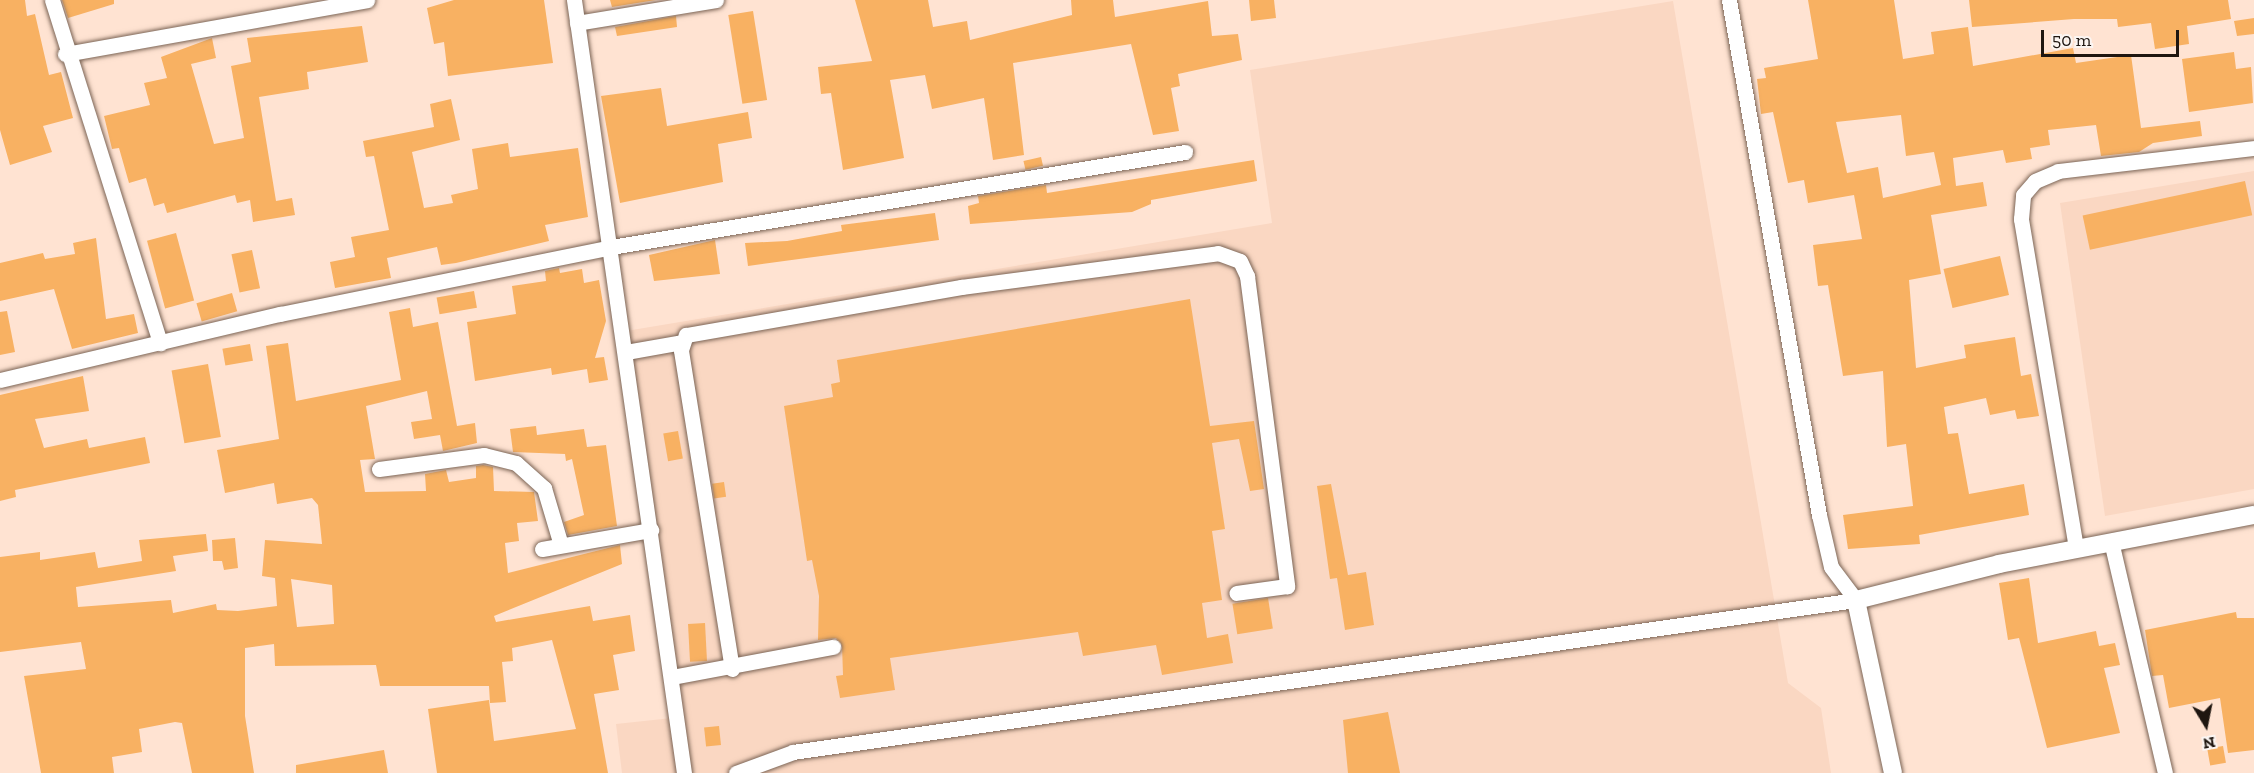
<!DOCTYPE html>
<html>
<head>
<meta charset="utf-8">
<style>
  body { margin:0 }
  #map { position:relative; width:2254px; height:773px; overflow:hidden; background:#ffe3d2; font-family:"Zilla Slab",serif }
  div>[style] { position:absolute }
  .built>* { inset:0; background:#fad7c2 }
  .building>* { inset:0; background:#f8b162; transform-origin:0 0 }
  .roads { filter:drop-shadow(0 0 2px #7b6455) drop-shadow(0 0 2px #7b6455) }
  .minor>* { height:15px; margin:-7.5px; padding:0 7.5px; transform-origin:7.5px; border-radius:7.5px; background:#fff }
  .tertiary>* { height:18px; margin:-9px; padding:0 9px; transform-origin:9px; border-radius:9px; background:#fff }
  span { translate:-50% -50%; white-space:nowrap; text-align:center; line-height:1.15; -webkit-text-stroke:6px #fbf5f2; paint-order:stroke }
  .north { position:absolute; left:2176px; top:695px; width:60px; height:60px; -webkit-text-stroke:4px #fbf5f2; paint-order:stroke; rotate:170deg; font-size:16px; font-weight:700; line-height:24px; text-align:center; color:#1f1610 }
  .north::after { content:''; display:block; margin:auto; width:21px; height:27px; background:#1f1610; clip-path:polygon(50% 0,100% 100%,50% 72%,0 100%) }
  .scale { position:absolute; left:2041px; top:30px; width:138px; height:27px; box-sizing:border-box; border:3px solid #1f1610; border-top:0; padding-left:8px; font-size:18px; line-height:21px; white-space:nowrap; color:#1f1610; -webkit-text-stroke:4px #fbf5f2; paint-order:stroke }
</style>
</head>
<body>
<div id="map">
  <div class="built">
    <i style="clip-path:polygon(1673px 1px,1788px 683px,1821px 708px,1831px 773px,622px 773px,616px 724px,672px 718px,626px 331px,1272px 223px,1250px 70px)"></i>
    <i style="clip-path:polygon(2254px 171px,2254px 489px,2105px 516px,2060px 203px)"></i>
  </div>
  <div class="building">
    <i style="clip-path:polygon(0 0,25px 0,27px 16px,35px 14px,49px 75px,61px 72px,73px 118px,43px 126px,52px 152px,10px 165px,0 130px)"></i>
    <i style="clip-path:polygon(62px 0,114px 0,114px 4px,68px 18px)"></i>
    <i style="clip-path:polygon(454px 0,544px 0,553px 63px,448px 76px,444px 42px,434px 44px,427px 8px)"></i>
    <i style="clip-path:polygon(610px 0,656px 0,612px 7px)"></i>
    <i style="clip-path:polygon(855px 0,928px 0,933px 27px,967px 21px,970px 40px,1072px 15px,1071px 0,1113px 0,1115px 17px,1208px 1px,1212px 36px,1238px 34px,1242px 60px,1178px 74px,1180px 86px,1171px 88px,1179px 131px,1153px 135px,1131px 44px,1013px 63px,1024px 155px,993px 160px,984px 98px,932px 109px,925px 75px,890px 80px,904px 158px,843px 170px,831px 93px,821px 94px,818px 67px,872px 61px)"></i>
    <i style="clip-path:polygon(1249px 0,1274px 0,1276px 18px,1251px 21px)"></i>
    <i style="clip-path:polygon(evenodd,1808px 0,1894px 0,1903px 59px,1934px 54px,1931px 32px,1968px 27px,1973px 66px,2073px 48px,2076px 63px,2131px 55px,2141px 128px,2200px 121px,2202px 136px,2153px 143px,2139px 152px,2101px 156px,2096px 125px,2048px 130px,2050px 145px,2030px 148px,2032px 159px,2006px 163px,2003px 150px,1953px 158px,1956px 186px,1983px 182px,1987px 206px,1931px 215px,1941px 274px,1909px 280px,1916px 368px,1966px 358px,1964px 345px,2015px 337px,2021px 376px,2031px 374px,2039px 416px,2017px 419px,2015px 410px,1990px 415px,1986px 398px,1944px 407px,1948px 434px,1958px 433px,1969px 494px,2024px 484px,2029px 515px,1919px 535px,1920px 544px,1848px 549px,1843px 515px,1913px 506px,1906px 444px,1887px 447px,1883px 371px,1843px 376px,1828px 285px,1818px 286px,1813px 245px,1862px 239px,1854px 195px,1808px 203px,1804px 180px,1788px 183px,1773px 112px,1761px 114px,1757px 79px,1766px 78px,1764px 68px,1818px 59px,1808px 0,1901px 115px,1906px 156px,1934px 152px,1941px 185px,1883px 198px,1878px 167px,1847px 173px,1836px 122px,1901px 115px)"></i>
    <i style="clip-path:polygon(1969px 0,2228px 0,2231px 19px,2187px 26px,2189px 44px,2155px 49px,2151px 23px,2118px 27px,2117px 19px,2074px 19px,1972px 27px)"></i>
    <i style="left:753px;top:11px;width:90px;height:25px;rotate:81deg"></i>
    <i style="clip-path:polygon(676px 16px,677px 27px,617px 36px,615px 27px)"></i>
    <i style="clip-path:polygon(2254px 18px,2254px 34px,2237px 36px,2234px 21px)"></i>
    <i style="clip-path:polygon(362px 26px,368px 62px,307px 72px,309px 89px,259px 97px,276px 201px,292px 198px,295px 215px,253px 222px,250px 200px,237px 203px,235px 195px,167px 213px,164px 203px,154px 206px,146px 178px,129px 183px,119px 148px,112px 149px,104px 116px,150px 105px,144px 83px,167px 78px,161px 57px,212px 38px,216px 58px,191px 64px,214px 144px,244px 138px,231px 66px,251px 62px,247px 38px)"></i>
    <i style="clip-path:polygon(2234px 52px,2236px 69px,2251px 67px,2253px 103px,2189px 112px,2182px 59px)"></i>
    <i style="clip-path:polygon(661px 88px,667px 126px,748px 112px,752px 138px,718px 144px,723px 182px,620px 203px,601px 96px)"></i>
    <i style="clip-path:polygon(451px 99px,460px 140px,412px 152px,424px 208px,453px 203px,451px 195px,478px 189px,472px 149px,508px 143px,510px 157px,578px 148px,588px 217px,545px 225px,549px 241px,456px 263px,441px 265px,437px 247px,387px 258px,391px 278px,335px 288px,330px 262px,355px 257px,351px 237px,389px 230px,374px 156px,366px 157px,363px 141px,434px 127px,430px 104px)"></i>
    <i style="left:1041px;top:157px;width:9px;height:18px;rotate:77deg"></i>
    <i style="clip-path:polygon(1254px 160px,1257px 181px,1151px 200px,1151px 204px,1132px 212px,970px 224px,968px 206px,979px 203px,978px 196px,1046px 185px,1047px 193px)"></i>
    <i style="left:2245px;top:181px;width:35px;height:166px;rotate:78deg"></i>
    <i style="clip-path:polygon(935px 213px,939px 240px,748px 266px,745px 243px,787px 241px,842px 231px,841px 225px)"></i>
    <i style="left:176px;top:233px;width:70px;height:30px;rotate:75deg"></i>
    <i style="clip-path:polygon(96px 238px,106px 319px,134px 314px,138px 333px,72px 349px,54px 289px,0 301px,0 263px,43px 253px,45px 259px,75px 254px,73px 243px)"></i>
    <i style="clip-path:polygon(715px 240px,720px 274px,654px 281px,649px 255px)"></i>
    <i style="left:252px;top:250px;width:39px;height:21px;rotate:78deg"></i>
    <i style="left:2000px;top:256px;width:40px;height:58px;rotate:77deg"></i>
    <i style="clip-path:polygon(559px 268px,560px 273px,582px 269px,584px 283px,599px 280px,606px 321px,595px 358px,604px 357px,608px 380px,589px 383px,587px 369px,552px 375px,551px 368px,475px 381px,467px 322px,516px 314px,512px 286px,546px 281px,545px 271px)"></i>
    <i style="left:474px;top:291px;width:17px;height:38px;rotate:80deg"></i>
    <i style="left:232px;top:293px;width:19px;height:37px;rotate:74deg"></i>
    <i style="clip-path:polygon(1190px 299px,1210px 426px,1254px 421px,1264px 489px,1250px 491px,1239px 439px,1212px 443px,1225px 529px,1212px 531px,1222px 600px,1202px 603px,1207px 638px,1228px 634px,1233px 663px,1162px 675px,1156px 645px,1083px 656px,1078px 632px,890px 658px,895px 690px,840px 698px,836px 676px,843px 675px,842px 645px,836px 638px,818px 640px,819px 596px,812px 560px,807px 561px,784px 406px,833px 397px,831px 384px,840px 382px,837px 360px)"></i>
    <i style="clip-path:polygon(evenodd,410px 308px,413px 327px,438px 322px,457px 426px,475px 423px,477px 443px,443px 451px,440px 435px,414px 439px,411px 422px,432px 419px,427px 391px,366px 406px,375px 459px,360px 460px,365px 492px,426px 491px,425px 474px,446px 470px,449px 482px,476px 478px,476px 466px,483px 465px,493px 467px,494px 491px,534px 492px,538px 521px,517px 523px,519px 541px,505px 543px,508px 573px,620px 545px,622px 564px,494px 616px,496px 622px,590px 606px,593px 621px,630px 615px,635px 651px,613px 655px,619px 690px,594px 694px,608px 773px,437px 773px,428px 709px,489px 700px,494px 741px,576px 729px,552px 640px,512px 648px,513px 661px,502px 662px,506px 702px,490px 703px,489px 686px,380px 686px,376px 665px,275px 666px,274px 644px,245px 648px,245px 716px,254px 773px,192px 773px,182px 723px,175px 722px,139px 729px,142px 752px,112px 757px,114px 773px,41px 773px,24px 676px,86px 669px,81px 642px,0 652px,0 557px,40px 552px,40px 560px,95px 552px,98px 568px,142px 561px,139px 540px,206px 534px,208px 551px,173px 556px,176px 571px,76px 587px,78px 607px,171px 600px,173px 613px,216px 604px,217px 610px,238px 611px,277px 606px,275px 578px,262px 576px,265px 540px,322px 544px,318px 505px,312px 498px,277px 504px,274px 483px,225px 493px,217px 450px,279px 439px,266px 346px,288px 343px,296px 401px,401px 380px,389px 312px,410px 308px,291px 579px,332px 585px,334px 624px,297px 627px,291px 579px)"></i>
    <i style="clip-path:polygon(7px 311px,15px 352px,0 355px,0 312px)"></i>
    <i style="left:250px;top:344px;width:17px;height:28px;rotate:80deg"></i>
    <i style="left:208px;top:364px;width:74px;height:37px;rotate:80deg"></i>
    <i style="clip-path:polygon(83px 376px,89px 411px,35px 419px,44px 448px,87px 439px,89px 448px,145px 437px,150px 463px,15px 490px,16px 497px,0 501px,0 395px)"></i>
    <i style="clip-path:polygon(536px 426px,537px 435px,584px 429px,587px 447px,606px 445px,617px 526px,568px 535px,564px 522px,584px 515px,572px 459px,566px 461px,565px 454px,513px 452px,510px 429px)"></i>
    <i style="left:678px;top:431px;width:28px;height:15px;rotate:80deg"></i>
    <i style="left:724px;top:482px;width:15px;height:12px;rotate:82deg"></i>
    <i style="clip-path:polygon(1331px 484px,1348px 575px,1366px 572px,1374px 625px,1345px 630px,1337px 578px,1330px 579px,1317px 486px)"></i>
    <i style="clip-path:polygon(235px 538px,238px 568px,224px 570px,222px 561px,213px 561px,212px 540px)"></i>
    <i style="clip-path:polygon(2029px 578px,2038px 643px,2096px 631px,2099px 646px,2115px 643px,2120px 665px,2104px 668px,2120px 733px,2047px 748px,2019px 638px,2008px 640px,1999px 583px)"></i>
    <i style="left:1268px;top:598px;width:31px;height:36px;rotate:81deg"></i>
    <i style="clip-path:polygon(2236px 612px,2237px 618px,2254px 618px,2254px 750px,2228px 753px,2220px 698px,2169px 708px,2163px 675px,2152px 676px,2145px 630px)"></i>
    <i style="left:705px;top:623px;width:38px;height:17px;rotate:87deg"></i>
    <i style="clip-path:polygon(1388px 712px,1400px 773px,1348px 773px,1343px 720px)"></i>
    <i style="left:719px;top:726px;width:19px;height:15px;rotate:84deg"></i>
    <i style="left:2223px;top:746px;width:17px;height:16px;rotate:80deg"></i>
    <i style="clip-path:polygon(384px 750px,388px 773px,296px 773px,296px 765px)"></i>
  </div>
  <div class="roads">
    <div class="minor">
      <i style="left:52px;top:0;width:360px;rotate:72.5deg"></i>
      <i style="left:574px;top:0;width:781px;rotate:81.9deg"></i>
      <i style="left:1729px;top:0;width:523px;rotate:80.09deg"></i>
      <i style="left:1819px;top:515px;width:53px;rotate:77deg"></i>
      <i style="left:1831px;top:567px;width:41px;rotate:52.9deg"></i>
      <i style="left:577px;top:23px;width:141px;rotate:-9.4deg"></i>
      <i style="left:65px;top:54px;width:307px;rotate:-10.1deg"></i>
      <i style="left:626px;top:352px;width:58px;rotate:-10deg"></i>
      <i style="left:0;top:380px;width:288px;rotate:-13.3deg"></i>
      <i style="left:280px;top:314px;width:338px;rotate:-11.4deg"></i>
      <i style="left:611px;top:247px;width:582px;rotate:-9.4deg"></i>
      <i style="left:379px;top:469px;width:106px;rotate:-7.6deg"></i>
      <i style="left:484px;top:455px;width:33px;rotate:14deg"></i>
      <i style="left:516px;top:463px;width:38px;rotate:42deg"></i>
      <i style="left:544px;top:488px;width:59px;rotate:73.4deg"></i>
      <i style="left:2111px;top:541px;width:238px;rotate:76.9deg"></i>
      <i style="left:2076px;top:548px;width:334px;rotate:-99.5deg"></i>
      <i style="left:2021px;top:219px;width:24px;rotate:-85deg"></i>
      <i style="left:2023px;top:195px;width:18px;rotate:-49deg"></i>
      <i style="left:2035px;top:181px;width:25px;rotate:-23deg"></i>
      <i style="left:2058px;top:171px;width:197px;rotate:-6.7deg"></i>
      <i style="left:542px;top:549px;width:111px;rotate:-9.9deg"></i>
      <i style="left:732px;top:669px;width:323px;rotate:-99.1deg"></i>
      <i style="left:681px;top:350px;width:16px;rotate:-72deg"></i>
      <i style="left:686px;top:335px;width:279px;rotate:-9.9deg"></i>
      <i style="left:961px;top:287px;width:259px;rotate:-7.5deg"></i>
      <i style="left:1218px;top:253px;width:23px;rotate:20deg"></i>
      <i style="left:1240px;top:261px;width:17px;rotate:65deg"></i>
      <i style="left:1247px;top:276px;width:313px;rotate:82.6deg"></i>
      <i style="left:1287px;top:586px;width:51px;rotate:172.2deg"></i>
      <i style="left:672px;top:677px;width:164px;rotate:-10.6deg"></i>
      <i style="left:736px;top:773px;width:61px;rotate:-20.2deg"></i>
      <i style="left:793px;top:752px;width:1074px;rotate:-8.14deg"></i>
    </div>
    <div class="tertiary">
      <i style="left:1893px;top:773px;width:177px;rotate:-102.1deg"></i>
      <i style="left:1856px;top:600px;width:147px;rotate:-14.1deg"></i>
      <i style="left:1999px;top:564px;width:260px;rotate:-10.9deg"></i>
    </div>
  </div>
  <div class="north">N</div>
  <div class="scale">50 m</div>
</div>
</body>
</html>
